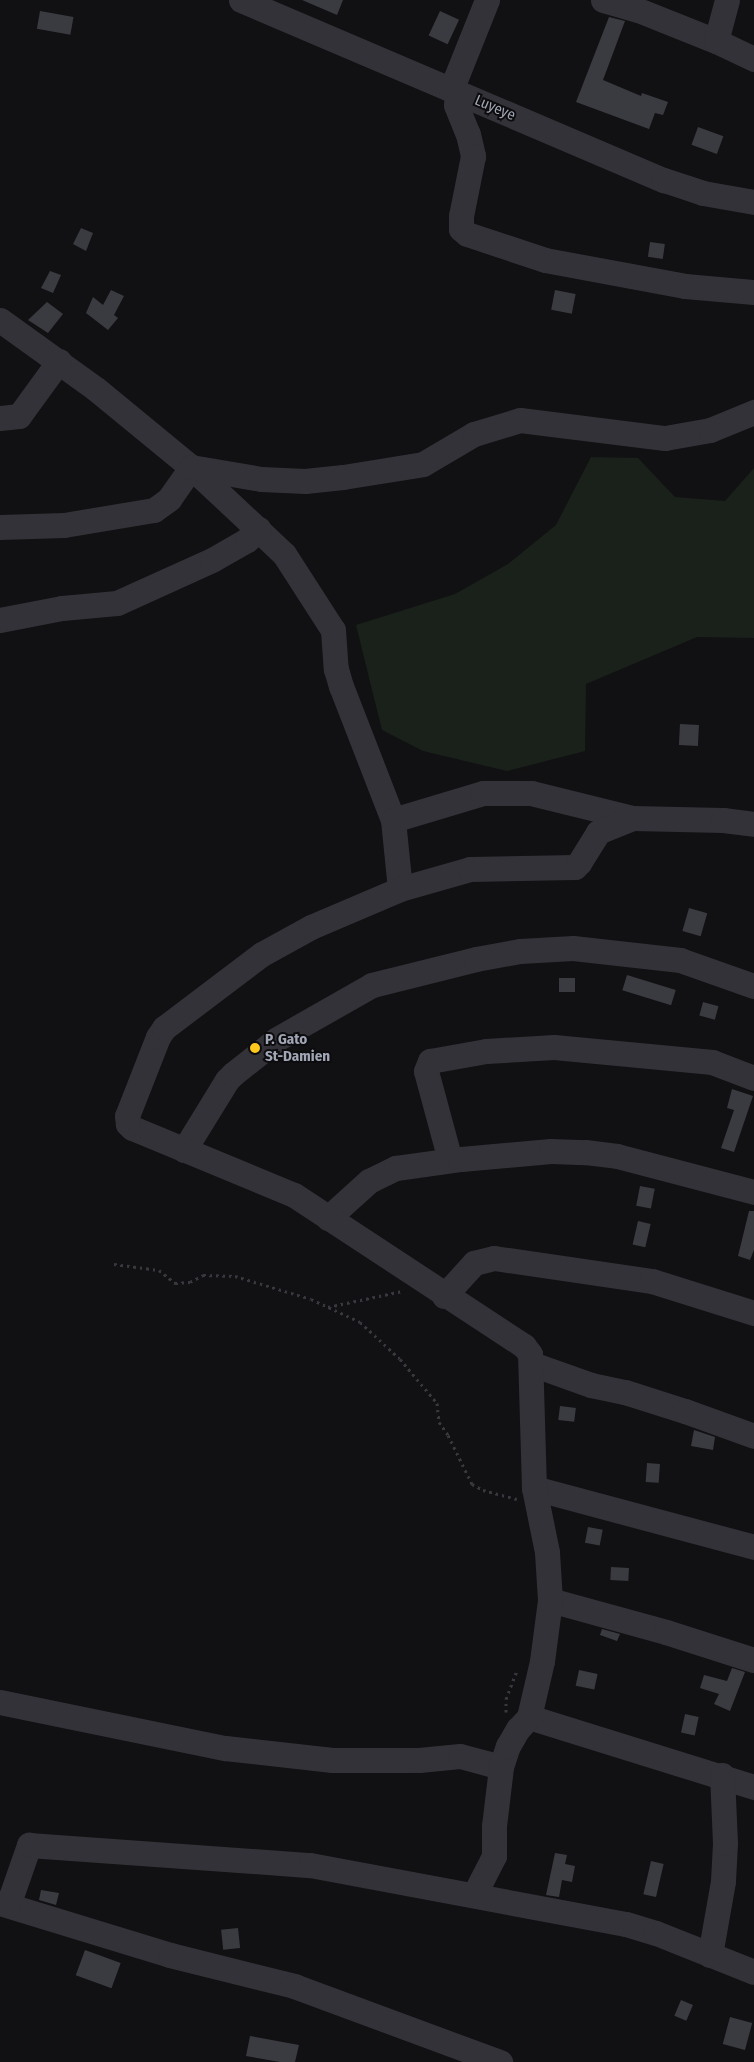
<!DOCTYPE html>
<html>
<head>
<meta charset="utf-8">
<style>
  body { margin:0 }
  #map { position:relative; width:754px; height:2062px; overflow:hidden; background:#111113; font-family:"Fira Sans Condensed",sans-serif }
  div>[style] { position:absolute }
  .green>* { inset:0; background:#19211a }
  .building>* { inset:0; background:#3a3b40; transform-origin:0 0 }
  .path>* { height:3px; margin-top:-1.5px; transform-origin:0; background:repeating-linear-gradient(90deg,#38393f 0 2.5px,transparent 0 6.5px) }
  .minor>* { height:25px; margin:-12.5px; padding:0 12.5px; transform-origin:12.5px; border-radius:12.5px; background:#323238 }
  .dots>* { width:14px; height:14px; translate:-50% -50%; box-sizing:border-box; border:2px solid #0c0c0e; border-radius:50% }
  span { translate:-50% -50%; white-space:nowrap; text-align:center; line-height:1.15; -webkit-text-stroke:4px #0c0c0e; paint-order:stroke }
  .street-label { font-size:15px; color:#a1a5b4 }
  .poi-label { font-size:15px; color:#a1a5b4; font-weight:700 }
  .left { translate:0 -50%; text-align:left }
</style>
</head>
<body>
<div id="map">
  <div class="green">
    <i style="clip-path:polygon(591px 457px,638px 458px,675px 497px,725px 501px,754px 468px,754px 638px,697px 637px,586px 684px,585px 751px,507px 771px,423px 751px,382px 730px,356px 625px,455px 594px,508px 564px,556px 525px)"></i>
  </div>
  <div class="building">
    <i style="clip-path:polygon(302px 0,343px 0,337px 15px)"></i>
    <i style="left:40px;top:11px;width:34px;height:18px;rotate:10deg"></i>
    <i style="left:440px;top:11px;width:21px;height:27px;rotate:25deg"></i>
    <i style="clip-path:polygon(609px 17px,625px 21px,603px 80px,641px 96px,642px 93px,668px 102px,663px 115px,655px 113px,649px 129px,576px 102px)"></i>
    <i style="left:698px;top:127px;width:27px;height:19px;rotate:20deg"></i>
    <i style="clip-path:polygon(81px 228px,93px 233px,86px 251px,73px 244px)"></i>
    <i style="left:650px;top:242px;width:15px;height:15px;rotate:8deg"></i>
    <i style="clip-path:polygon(50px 271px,61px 275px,53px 293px,41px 288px)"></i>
    <i style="clip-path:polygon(111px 290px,124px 296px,114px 315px,118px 318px,108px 330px,86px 313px,93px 297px,103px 305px)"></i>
    <i style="left:555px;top:290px;width:21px;height:20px;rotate:11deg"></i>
    <i style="clip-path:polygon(47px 302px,63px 314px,48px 333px,28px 320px)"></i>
    <i style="left:680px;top:724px;width:19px;height:21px;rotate:3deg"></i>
    <i style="left:689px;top:908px;width:19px;height:24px;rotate:16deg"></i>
    <i style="left:627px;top:975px;width:51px;height:16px;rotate:17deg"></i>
    <i style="left:559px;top:978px;width:16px;height:14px"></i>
    <i style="left:703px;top:1002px;width:16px;height:14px;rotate:15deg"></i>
    <i style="clip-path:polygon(732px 1089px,753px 1096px,734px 1152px,721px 1148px,734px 1110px,727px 1108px)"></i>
    <i style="left:640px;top:1186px;width:15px;height:20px;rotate:11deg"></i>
    <i style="clip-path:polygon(749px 1211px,754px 1211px,754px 1250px,750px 1260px,738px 1256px)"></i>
    <i style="left:638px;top:1221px;width:13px;height:24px;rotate:13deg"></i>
    <i style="left:560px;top:1406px;width:16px;height:14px;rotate:7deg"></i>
    <i style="clip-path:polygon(694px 1430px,715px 1437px,713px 1450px,691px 1446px)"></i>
    <i style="left:647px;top:1463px;width:13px;height:19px;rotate:4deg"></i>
    <i style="left:588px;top:1527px;width:15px;height:16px;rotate:11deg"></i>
    <i style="left:611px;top:1567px;width:18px;height:13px;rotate:3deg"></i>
    <i style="clip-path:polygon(602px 1629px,620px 1634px,617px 1641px,600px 1635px)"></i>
    <i style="clip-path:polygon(732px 1668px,745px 1672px,730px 1711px,714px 1704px,719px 1694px,700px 1688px,704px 1675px,727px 1681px)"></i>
    <i style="left:579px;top:1670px;width:19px;height:16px;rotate:12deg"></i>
    <i style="left:685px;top:1714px;width:14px;height:19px;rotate:12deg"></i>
    <i style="clip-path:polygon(555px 1853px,567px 1855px,565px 1864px,575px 1866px,572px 1882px,562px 1880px,559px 1897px,546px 1895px)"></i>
    <i style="left:651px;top:1861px;width:13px;height:34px;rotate:13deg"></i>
    <i style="clip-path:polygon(41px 1890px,59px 1893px,56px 1905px,39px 1900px)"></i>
    <i style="left:238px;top:1928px;width:20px;height:17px;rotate:84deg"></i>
    <i style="left:85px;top:1950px;width:38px;height:27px;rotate:20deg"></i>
    <i style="left:681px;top:2000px;width:13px;height:17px;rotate:23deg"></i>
    <i style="left:730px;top:2017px;width:23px;height:28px;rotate:15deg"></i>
    <i style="clip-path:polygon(250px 2036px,299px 2045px,295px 2062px,280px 2062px,246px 2056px)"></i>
  </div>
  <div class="path">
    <i style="left:114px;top:1264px;width:45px;rotate:7.6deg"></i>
    <i style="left:159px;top:1270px;width:21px;rotate:39deg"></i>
    <i style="left:175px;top:1283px;width:15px;rotate:-4deg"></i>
    <i style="left:190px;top:1282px;width:15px;rotate:-28deg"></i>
    <i style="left:203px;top:1275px;width:32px;rotate:2deg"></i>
    <i style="left:235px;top:1276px;width:79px;rotate:16.8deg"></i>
    <i style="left:311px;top:1299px;width:54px;rotate:25.1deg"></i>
    <i style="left:360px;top:1322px;width:54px;rotate:42.8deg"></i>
    <i style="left:400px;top:1359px;width:57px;rotate:49.9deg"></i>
    <i style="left:437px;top:1403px;width:19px;rotate:84deg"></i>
    <i style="left:439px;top:1422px;width:16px;rotate:55deg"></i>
    <i style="left:448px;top:1435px;width:55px;rotate:63.9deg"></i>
    <i style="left:472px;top:1484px;width:13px;rotate:29deg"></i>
    <i style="left:483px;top:1490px;width:35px;rotate:15deg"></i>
    <i style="left:328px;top:1307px;width:76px;rotate:-12.2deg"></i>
    <i style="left:506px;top:1712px;width:13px;rotate:-90deg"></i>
    <i style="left:506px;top:1699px;width:30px;rotate:-69deg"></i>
  </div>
  <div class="minor">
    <i style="left:241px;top:0;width:460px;rotate:23.1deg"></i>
    <i style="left:664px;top:180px;width:41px;rotate:18.4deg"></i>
    <i style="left:703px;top:193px;width:52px;rotate:10deg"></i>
    <i style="left:603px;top:0;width:36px;rotate:16deg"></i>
    <i style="left:638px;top:10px;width:84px;rotate:21.7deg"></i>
    <i style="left:716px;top:41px;width:42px;rotate:25.3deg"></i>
    <i style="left:716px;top:41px;width:42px;rotate:-75deg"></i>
    <i style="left:451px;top:90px;width:97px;rotate:-68.2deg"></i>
    <i style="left:458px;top:93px;width:12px;rotate:99deg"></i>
    <i style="left:456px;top:105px;width:31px;rotate:68deg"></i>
    <i style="left:468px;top:134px;width:23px;rotate:77deg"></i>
    <i style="left:473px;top:156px;width:61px;rotate:101.3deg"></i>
    <i style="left:461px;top:216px;width:13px;rotate:90deg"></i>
    <i style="left:461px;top:229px;width:8px;rotate:40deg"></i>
    <i style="left:467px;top:234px;width:82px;rotate:18.4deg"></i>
    <i style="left:545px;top:260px;width:142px;rotate:10.5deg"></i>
    <i style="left:685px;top:286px;width:69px;rotate:5deg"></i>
    <i style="left:0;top:320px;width:118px;rotate:35.7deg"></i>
    <i style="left:96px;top:389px;width:123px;rotate:39.4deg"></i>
    <i style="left:191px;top:467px;width:127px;rotate:43.1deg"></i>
    <i style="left:284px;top:554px;width:90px;rotate:57.2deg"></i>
    <i style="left:333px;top:630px;width:39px;rotate:86deg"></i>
    <i style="left:336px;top:669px;width:18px;rotate:74deg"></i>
    <i style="left:341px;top:686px;width:144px;rotate:68.8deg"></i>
    <i style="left:393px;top:820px;width:69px;rotate:84.2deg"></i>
    <i style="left:0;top:418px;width:19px;rotate:-6deg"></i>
    <i style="left:19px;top:416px;width:68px;rotate:-54deg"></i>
    <i style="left:0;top:527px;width:64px;rotate:-1.8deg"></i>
    <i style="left:64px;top:525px;width:91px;rotate:-9.5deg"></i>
    <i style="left:154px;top:510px;width:19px;rotate:-36deg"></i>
    <i style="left:169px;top:499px;width:39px;rotate:-55deg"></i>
    <i style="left:191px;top:467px;width:71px;rotate:9.7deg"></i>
    <i style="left:261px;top:479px;width:44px;rotate:2.6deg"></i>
    <i style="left:305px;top:481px;width:38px;rotate:-6deg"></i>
    <i style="left:343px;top:477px;width:81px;rotate:-9.2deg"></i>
    <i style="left:423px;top:464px;width:59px;rotate:-30.5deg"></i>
    <i style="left:474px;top:434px;width:48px;rotate:-16.9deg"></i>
    <i style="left:520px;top:420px;width:146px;rotate:7.1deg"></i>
    <i style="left:665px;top:438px;width:46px;rotate:-10.1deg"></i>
    <i style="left:710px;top:430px;width:48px;rotate:-22.2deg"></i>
    <i style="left:0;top:620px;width:63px;rotate:-11deg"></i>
    <i style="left:62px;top:608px;width:55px;rotate:-5.2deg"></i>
    <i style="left:117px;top:603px;width:104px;rotate:-24.4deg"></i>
    <i style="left:212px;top:560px;width:40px;rotate:-29.7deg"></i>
    <i style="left:247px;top:540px;width:16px;rotate:-43deg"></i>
    <i style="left:393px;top:820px;width:94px;rotate:-16.7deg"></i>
    <i style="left:483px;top:793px;width:48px"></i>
    <i style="left:531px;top:793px;width:104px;rotate:13.9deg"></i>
    <i style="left:632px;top:818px;width:91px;rotate:1.3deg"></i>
    <i style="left:723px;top:820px;width:31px;rotate:7deg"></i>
    <i style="left:184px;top:1150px;width:82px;rotate:-58.4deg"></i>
    <i style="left:227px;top:1080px;width:8px;rotate:-45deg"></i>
    <i style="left:233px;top:1074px;width:56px;rotate:-38.5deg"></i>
    <i style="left:277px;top:1039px;width:109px;rotate:-29.6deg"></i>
    <i style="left:372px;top:985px;width:107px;rotate:-14deg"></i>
    <i style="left:476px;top:959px;width:45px;rotate:-10.3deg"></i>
    <i style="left:520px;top:951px;width:53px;rotate:-3.2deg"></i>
    <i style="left:573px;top:948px;width:108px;rotate:6.4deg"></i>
    <i style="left:680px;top:960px;width:78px;rotate:19.4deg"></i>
    <i style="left:450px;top:1160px;width:92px;rotate:-105.1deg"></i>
    <i style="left:426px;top:1071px;width:11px;rotate:-68deg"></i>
    <i style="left:430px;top:1061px;width:57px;rotate:-10.1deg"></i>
    <i style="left:486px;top:1051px;width:68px;rotate:-3.4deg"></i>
    <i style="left:554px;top:1047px;width:159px;rotate:5.4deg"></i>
    <i style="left:712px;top:1062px;width:45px;rotate:20.9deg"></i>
    <i style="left:328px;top:1218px;width:55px;rotate:-42.1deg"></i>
    <i style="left:369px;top:1181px;width:30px;rotate:-26deg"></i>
    <i style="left:396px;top:1168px;width:66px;rotate:-7.9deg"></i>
    <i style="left:461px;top:1159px;width:90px;rotate:-5.1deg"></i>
    <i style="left:551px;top:1151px;width:34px;rotate:2deg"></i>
    <i style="left:585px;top:1152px;width:32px;rotate:7deg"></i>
    <i style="left:617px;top:1156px;width:142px;rotate:14.7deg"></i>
    <i style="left:444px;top:1296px;width:45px;rotate:-47.7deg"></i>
    <i style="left:474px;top:1263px;width:21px;rotate:-14deg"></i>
    <i style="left:494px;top:1258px;width:160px;rotate:8.3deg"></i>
    <i style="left:652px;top:1281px;width:107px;rotate:17.4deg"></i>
    <i style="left:532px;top:1364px;width:63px;rotate:19.6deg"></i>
    <i style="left:591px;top:1385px;width:35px;rotate:12deg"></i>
    <i style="left:625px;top:1392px;width:63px;rotate:17.6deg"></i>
    <i style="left:685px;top:1411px;width:73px;rotate:19.9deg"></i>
    <i style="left:534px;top:1488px;width:228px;rotate:15deg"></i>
    <i style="left:550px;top:1600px;width:120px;rotate:15.4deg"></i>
    <i style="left:666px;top:1632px;width:92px;rotate:17.7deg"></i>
    <i style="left:0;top:1702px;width:230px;rotate:11.6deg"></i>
    <i style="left:225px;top:1748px;width:108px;rotate:6.4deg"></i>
    <i style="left:332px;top:1760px;width:87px"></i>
    <i style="left:419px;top:1760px;width:41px;rotate:-5.6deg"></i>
    <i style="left:460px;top:1756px;width:42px;rotate:15deg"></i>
    <i style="left:529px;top:1717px;width:236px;rotate:17.3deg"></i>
    <i style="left:474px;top:1895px;width:44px;rotate:-62.9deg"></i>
    <i style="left:494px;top:1856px;width:30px;rotate:-90deg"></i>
    <i style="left:494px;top:1826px;width:59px;rotate:-83.2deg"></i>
    <i style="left:501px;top:1767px;width:22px;rotate:-72deg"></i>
    <i style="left:508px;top:1746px;width:20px;rotate:-60deg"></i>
    <i style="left:518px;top:1729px;width:16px;rotate:-47deg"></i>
    <i style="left:529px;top:1717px;width:57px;rotate:-76.9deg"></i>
    <i style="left:542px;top:1661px;width:62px;rotate:-82.5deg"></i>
    <i style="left:550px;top:1600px;width:48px;rotate:-93.6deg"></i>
    <i style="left:547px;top:1552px;width:65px;rotate:-101.5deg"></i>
    <i style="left:534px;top:1488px;width:134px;rotate:-91.7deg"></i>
    <i style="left:530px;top:1354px;width:10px;rotate:-127deg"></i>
    <i style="left:524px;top:1346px;width:275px;rotate:-146.7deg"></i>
    <i style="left:294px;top:1195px;width:175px;rotate:-157.5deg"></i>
    <i style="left:132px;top:1128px;width:6px;rotate:-135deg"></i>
    <i style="left:128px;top:1124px;width:8px;rotate:-97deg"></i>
    <i style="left:127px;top:1116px;width:85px;rotate:-68.6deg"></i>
    <i style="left:158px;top:1037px;width:11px;rotate:-56deg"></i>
    <i style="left:164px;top:1028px;width:123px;rotate:-37.1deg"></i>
    <i style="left:262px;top:954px;width:56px;rotate:-28.9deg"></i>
    <i style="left:311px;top:927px;width:97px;rotate:-23.1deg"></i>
    <i style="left:400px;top:889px;width:73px;rotate:-15.9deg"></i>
    <i style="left:470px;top:869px;width:105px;rotate:-1.1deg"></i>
    <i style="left:575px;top:867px;width:6px;rotate:-45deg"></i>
    <i style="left:579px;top:863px;width:36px;rotate:-58deg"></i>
    <i style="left:598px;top:832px;width:37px;rotate:-22deg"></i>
    <i style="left:0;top:1903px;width:178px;rotate:17deg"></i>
    <i style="left:170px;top:1955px;width:128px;rotate:14deg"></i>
    <i style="left:294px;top:1986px;width:220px;rotate:20.3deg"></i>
    <i style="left:8px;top:1905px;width:64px;rotate:-70.7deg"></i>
    <i style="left:29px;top:1845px;width:282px;rotate:4.1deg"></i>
    <i style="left:310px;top:1865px;width:321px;rotate:10.6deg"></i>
    <i style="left:626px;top:1924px;width:31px;rotate:17deg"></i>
    <i style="left:656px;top:1933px;width:105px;rotate:21.7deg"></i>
    <i style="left:710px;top:1955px;width:75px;rotate:-80deg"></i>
    <i style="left:723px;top:1881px;width:38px;rotate:-87deg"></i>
    <i style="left:725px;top:1843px;width:68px;rotate:-92.5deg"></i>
  </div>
  <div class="dots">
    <i style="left:255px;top:1048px;background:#ffc81c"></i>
  </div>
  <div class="street-label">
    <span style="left:495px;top:108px;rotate:23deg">Luyeye</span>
  </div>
  <div class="poi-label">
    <span class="left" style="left:265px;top:1048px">P. Gato<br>St-Damien</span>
  </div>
</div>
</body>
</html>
